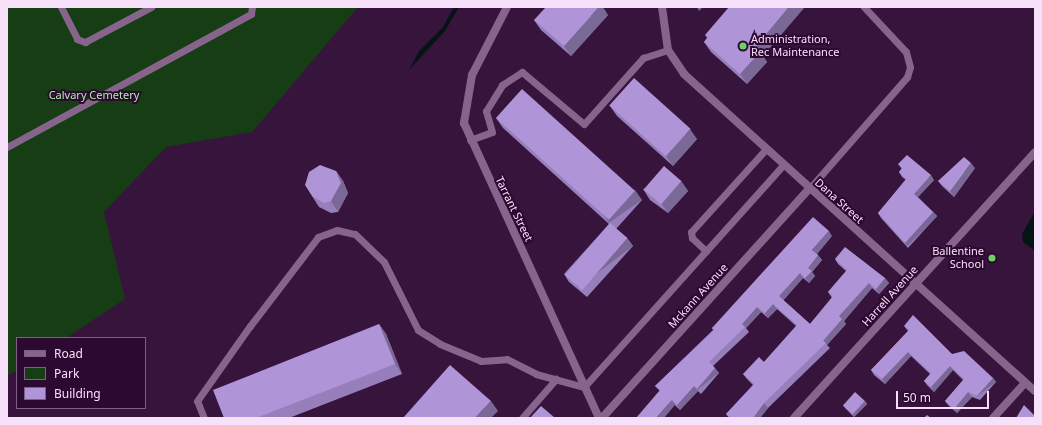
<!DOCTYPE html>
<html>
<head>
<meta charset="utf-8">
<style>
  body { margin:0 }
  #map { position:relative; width:1042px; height:425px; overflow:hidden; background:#36143b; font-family:"Noto Sans",sans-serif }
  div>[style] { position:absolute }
  .green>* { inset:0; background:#173d15 }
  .water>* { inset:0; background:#061416 }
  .lane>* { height:7px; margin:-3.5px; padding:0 3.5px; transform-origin:3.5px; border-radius:3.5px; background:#86648b }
  .street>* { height:8px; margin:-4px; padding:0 4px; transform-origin:4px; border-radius:4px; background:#86648b }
  .wall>* { inset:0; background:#967fba }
  .shaded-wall>* { inset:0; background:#7a6897; transform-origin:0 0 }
  .building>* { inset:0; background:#af94d8; transform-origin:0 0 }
  .dots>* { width:11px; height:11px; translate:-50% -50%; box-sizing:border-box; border:2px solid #2c0930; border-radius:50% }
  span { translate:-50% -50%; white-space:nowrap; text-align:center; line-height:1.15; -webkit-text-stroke:4px #2c0930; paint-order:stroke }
  .poi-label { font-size:11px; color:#f7e1fa }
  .left { translate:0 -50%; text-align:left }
  .right { translate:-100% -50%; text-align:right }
  .park-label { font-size:11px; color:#a7f2a1 }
  .street-label { font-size:11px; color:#f7e1fa }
  .frame { position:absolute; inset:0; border:8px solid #f7e1fa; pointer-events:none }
  .legend { position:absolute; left:16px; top:337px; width:130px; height:72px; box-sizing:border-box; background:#2c0930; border:1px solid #7d5f81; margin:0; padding:5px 7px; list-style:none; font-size:12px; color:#f7e1fa }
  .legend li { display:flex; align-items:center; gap:8px; height:20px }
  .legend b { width:20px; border:1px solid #7d5f81 }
  .scale { position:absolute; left:896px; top:391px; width:93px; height:18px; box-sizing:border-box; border:2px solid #f7e1fa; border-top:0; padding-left:5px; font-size:12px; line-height:14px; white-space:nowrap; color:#f7e1fa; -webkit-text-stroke:3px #2c0930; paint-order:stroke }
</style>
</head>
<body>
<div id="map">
  <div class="green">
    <i style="clip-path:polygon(7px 7px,358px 7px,252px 132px,166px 147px,104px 212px,125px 299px,66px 338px,17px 338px,17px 370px,7px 376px)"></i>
  </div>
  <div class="water">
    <i style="clip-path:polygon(454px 7px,459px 7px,445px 31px,409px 70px,419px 51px,443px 27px)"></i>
    <i style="clip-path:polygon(1035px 211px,1035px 251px,1023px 242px,1022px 234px)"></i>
  </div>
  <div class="lane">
    <i style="left:61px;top:7px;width:36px;rotate:63deg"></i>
    <i style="left:77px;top:39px;width:9px;rotate:21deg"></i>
    <i style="left:85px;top:42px;width:75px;rotate:-27.9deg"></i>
    <i style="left:470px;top:140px;width:23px;rotate:-20deg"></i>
    <i style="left:492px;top:132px;width:22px;rotate:-106deg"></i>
    <i style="left:486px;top:111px;width:31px;rotate:-58deg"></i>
    <i style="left:502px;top:85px;width:24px;rotate:-33deg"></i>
    <i style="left:522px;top:72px;width:81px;rotate:40deg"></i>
    <i style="left:584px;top:124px;width:89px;rotate:-48.2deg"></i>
    <i style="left:643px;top:58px;width:26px;rotate:-18deg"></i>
    <i style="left:7px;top:147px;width:278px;rotate:-28.6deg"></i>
    <i style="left:251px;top:14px;width:7px;rotate:-82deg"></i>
    <i style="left:809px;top:189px;width:149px;rotate:-48.8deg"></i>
    <i style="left:907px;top:77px;width:10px;rotate:-73deg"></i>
    <i style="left:910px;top:67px;width:16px;rotate:-105deg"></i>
    <i style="left:906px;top:52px;width:62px;rotate:-133deg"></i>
    <i style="left:706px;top:251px;width:19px;rotate:-137deg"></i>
    <i style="left:692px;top:238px;width:6px;rotate:-99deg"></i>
    <i style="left:691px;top:232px;width:112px;rotate:-47.9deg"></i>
    <i style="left:204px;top:418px;width:18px;rotate:-112deg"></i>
    <i style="left:197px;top:401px;width:92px;rotate:-54.8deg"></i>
    <i style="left:250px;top:326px;width:112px;rotate:-52.6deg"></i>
    <i style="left:318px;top:237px;width:20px;rotate:-20deg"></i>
    <i style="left:337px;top:230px;width:18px;rotate:13deg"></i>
    <i style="left:355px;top:234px;width:40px;rotate:44deg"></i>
    <i style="left:384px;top:262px;width:76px;rotate:63.4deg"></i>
    <i style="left:418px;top:330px;width:26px;rotate:32deg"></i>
    <i style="left:440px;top:344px;width:44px;rotate:22.5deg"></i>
    <i style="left:481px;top:361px;width:26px;rotate:-4deg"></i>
    <i style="left:507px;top:359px;width:33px;rotate:27deg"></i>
    <i style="left:536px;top:374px;width:50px;rotate:15.2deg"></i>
    <i style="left:584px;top:387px;width:298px;rotate:-48.1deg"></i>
    <i style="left:522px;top:418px;width:52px;rotate:-48.9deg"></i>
  </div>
  <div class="street">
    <i style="left:507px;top:7px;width:76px;rotate:117.2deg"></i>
    <i style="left:472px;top:75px;width:49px;rotate:99.5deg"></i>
    <i style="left:464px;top:123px;width:324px;rotate:65.4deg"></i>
    <i style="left:662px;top:7px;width:43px;rotate:82.1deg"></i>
    <i style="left:668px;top:50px;width:29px;rotate:56deg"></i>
    <i style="left:684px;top:74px;width:473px;rotate:42.1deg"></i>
    <i style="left:602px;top:418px;width:309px;rotate:-47.9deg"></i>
    <i style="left:794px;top:418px;width:359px;rotate:-47.8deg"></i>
    <i style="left:993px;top:418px;width:47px;rotate:-47.6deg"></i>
  </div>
  <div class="wall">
    <i style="clip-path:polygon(608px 15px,571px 56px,541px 30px,534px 20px)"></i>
    <i style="clip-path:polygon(705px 35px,763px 56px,767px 62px,747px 84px,711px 52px,704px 42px,707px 38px)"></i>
    <i style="clip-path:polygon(610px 106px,697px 139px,673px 166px,617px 116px)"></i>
    <i style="clip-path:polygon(496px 118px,642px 200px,616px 229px,627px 238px,633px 246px,587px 297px,569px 282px,564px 274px,609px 224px,503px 128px)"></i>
    <i style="clip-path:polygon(898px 164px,934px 180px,918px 197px,937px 216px,908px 248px,881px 218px,878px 213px,906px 180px,902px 177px,899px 172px,902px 169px)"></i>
    <i style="clip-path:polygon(975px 168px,954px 197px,942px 186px,938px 181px)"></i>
    <i style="clip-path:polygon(336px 171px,343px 181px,348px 193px,338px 212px,331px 213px,319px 207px,312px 196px)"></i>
    <i style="clip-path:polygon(681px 181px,688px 191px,668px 213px,650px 200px,643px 189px)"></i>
    <i style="clip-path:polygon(832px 236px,817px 254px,822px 260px,812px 272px,815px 276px,809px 283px,803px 278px,783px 300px,810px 324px,832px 298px,828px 292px,846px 271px,838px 264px,835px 259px,885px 278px,889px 283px,879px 294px,872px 288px,844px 321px,846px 324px,827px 345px,830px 348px,768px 408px,760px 418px,729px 418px,726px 414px,753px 385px,747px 379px,743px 374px,764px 362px,796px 326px,777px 309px,768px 318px,761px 312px,746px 328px,749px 332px,713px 366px,719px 373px,701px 394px,698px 391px,680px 410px,660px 391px,655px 386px,713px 330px,712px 328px)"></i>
    <i style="clip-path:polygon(379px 324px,386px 334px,402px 374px,289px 418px,224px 418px)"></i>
    <i style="clip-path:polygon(904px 326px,993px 378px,996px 382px,980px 400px,972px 397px,957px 413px,948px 405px,945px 401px,963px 380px,953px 370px,934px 392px,927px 385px,924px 381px,930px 374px,911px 356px,885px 384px,874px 375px,871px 370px,908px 331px)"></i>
    <i style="clip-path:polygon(865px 401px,867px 404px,854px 417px,845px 408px,843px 405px)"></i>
  </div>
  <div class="shaded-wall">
    <i style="clip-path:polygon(599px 7px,603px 7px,608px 15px,571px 56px,564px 46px)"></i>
    <i style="clip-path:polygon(697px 7px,703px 7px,699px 11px)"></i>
    <i style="clip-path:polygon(789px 7px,805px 7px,763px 56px,767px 62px,747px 84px,740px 74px,755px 48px)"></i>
    <i style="clip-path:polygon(690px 129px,697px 139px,673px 166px,666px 156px)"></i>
    <i style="clip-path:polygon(971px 163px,975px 168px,954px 197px,950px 191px)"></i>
    <i style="clip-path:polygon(336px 171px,343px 181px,348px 193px,338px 212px,331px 201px)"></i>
    <i style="clip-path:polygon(931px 175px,934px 180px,917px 198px,914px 194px)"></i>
    <i style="clip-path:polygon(681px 181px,688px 191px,668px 213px,661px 203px)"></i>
    <i style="left:635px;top:190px;width:12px;height:40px;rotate:55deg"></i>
    <i style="left:933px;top:212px;width:6px;height:42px;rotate:45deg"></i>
    <i style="clip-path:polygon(829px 231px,832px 236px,816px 255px,812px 250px)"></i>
    <i style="left:627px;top:238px;width:10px;height:69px;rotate:53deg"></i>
    <i style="clip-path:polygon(818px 255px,822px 260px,812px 272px,815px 276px,809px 283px,805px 278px,808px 268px)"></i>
    <i style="clip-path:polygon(800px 273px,803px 278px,783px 301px,779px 296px)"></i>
    <i style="clip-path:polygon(885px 278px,889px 283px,879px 294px,876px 289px)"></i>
    <i style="clip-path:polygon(869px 283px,872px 288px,844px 321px,846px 324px,827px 345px,823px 341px,839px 316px)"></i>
    <i style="clip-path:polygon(773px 304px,777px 309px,768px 318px,765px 313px)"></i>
    <i style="clip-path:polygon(757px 307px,761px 312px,746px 328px,742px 324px)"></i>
    <i style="clip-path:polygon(379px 324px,386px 334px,402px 374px,395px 364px)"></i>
    <i style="clip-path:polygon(908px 352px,911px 356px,885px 384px,882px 379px)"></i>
    <i style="clip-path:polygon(950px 366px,953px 370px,934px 392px,931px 387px)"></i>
    <i style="left:715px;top:368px;width:6px;height:28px;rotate:51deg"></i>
    <i style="left:993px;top:378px;width:5px;height:24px;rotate:53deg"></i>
    <i style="clip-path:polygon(694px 386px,698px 391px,680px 410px,677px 405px)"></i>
    <i style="clip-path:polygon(968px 392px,972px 397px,957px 413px,954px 409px)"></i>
    <i style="clip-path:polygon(672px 400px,675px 405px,664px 418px,656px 418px)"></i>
    <i style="clip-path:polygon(491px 401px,498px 411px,491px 418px,475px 418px)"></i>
    <i style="clip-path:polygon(865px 401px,867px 404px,854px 417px,853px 414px)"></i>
    <i style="clip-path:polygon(764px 403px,768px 408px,760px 418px,753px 418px)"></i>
  </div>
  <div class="building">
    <i style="clip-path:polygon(546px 7px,599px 7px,564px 46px,534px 20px)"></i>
    <i style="clip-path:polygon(729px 7px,789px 7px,755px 48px,760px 52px,740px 74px,704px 42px,708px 37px,705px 35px)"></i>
    <i style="left:634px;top:78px;width:76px;height:37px;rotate:42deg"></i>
    <i style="left:522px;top:89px;width:152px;height:39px;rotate:42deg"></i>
    <i style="clip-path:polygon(907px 155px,931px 175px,914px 194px,933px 212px,905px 243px,878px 213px,906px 179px,899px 172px,902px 168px,898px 164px)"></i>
    <i style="clip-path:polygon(964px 157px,971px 163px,950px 191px,938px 181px)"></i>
    <i style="clip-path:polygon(320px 165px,336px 171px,341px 183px,331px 201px,324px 203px,312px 196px,305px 185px,309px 172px)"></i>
    <i style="left:664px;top:166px;width:23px;height:31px;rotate:41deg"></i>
    <i style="clip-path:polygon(813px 217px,829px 231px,812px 250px,818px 255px,808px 268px,812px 271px,805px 278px,800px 273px,779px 296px,810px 324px,833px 296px,828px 292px,847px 270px,835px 259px,845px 247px,885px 278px,876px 289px,869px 283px,839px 316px,842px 319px,823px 341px,826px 343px,764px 403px,753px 418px,731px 418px,726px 414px,754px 384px,743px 374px,759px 357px,764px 362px,797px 325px,773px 304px,765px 313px,757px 307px,742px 324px,745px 327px,709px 362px,715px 368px,697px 389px,694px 386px,677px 405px,672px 400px,656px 418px,636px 418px,660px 390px,655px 386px,714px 330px,712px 328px)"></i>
    <i style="left:610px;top:223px;width:23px;height:69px;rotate:41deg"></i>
    <i style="clip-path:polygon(913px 315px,952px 354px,964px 351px,993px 378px,977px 396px,968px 392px,954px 409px,945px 401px,964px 379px,950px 366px,931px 387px,924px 381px,931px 373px,908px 352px,882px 379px,871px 370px,909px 330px,904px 326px)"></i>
    <i style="clip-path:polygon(379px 324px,395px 364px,256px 418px,224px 418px,213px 390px)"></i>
    <i style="clip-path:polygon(450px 365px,491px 401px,475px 418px,403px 418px)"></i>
    <i style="left:855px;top:392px;width:13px;height:18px;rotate:42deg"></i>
    <i style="clip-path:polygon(1024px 405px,1035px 416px,1035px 418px,1016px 418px)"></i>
    <i style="clip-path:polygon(541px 406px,555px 418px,530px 418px)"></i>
    <i style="clip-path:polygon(927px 415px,931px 418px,924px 418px)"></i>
  </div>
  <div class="dots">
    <i style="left:743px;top:46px;background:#6ad363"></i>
    <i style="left:992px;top:258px;background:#6ad363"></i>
  </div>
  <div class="poi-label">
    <span class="left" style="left:751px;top:46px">Administration,<br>Rec Maintenance</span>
    <span class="right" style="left:984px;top:258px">Ballentine<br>School</span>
  </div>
  <div class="park-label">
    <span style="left:94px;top:95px">Calvary Cemetery</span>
  </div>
  <div class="street-label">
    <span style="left:839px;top:201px;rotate:42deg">Dana Street</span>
    <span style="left:514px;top:209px;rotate:64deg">Tarrant Street</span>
    <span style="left:698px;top:296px;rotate:-48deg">Mckann Avenue</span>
    <span style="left:890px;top:296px;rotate:-48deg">Harrell Avenue</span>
  </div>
  <div class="frame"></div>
  <ul class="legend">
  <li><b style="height:5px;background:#86648b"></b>Road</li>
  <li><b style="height:11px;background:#173d15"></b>Park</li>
  <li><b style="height:11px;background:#af94d8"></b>Building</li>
  </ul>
  <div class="scale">50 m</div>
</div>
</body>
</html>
